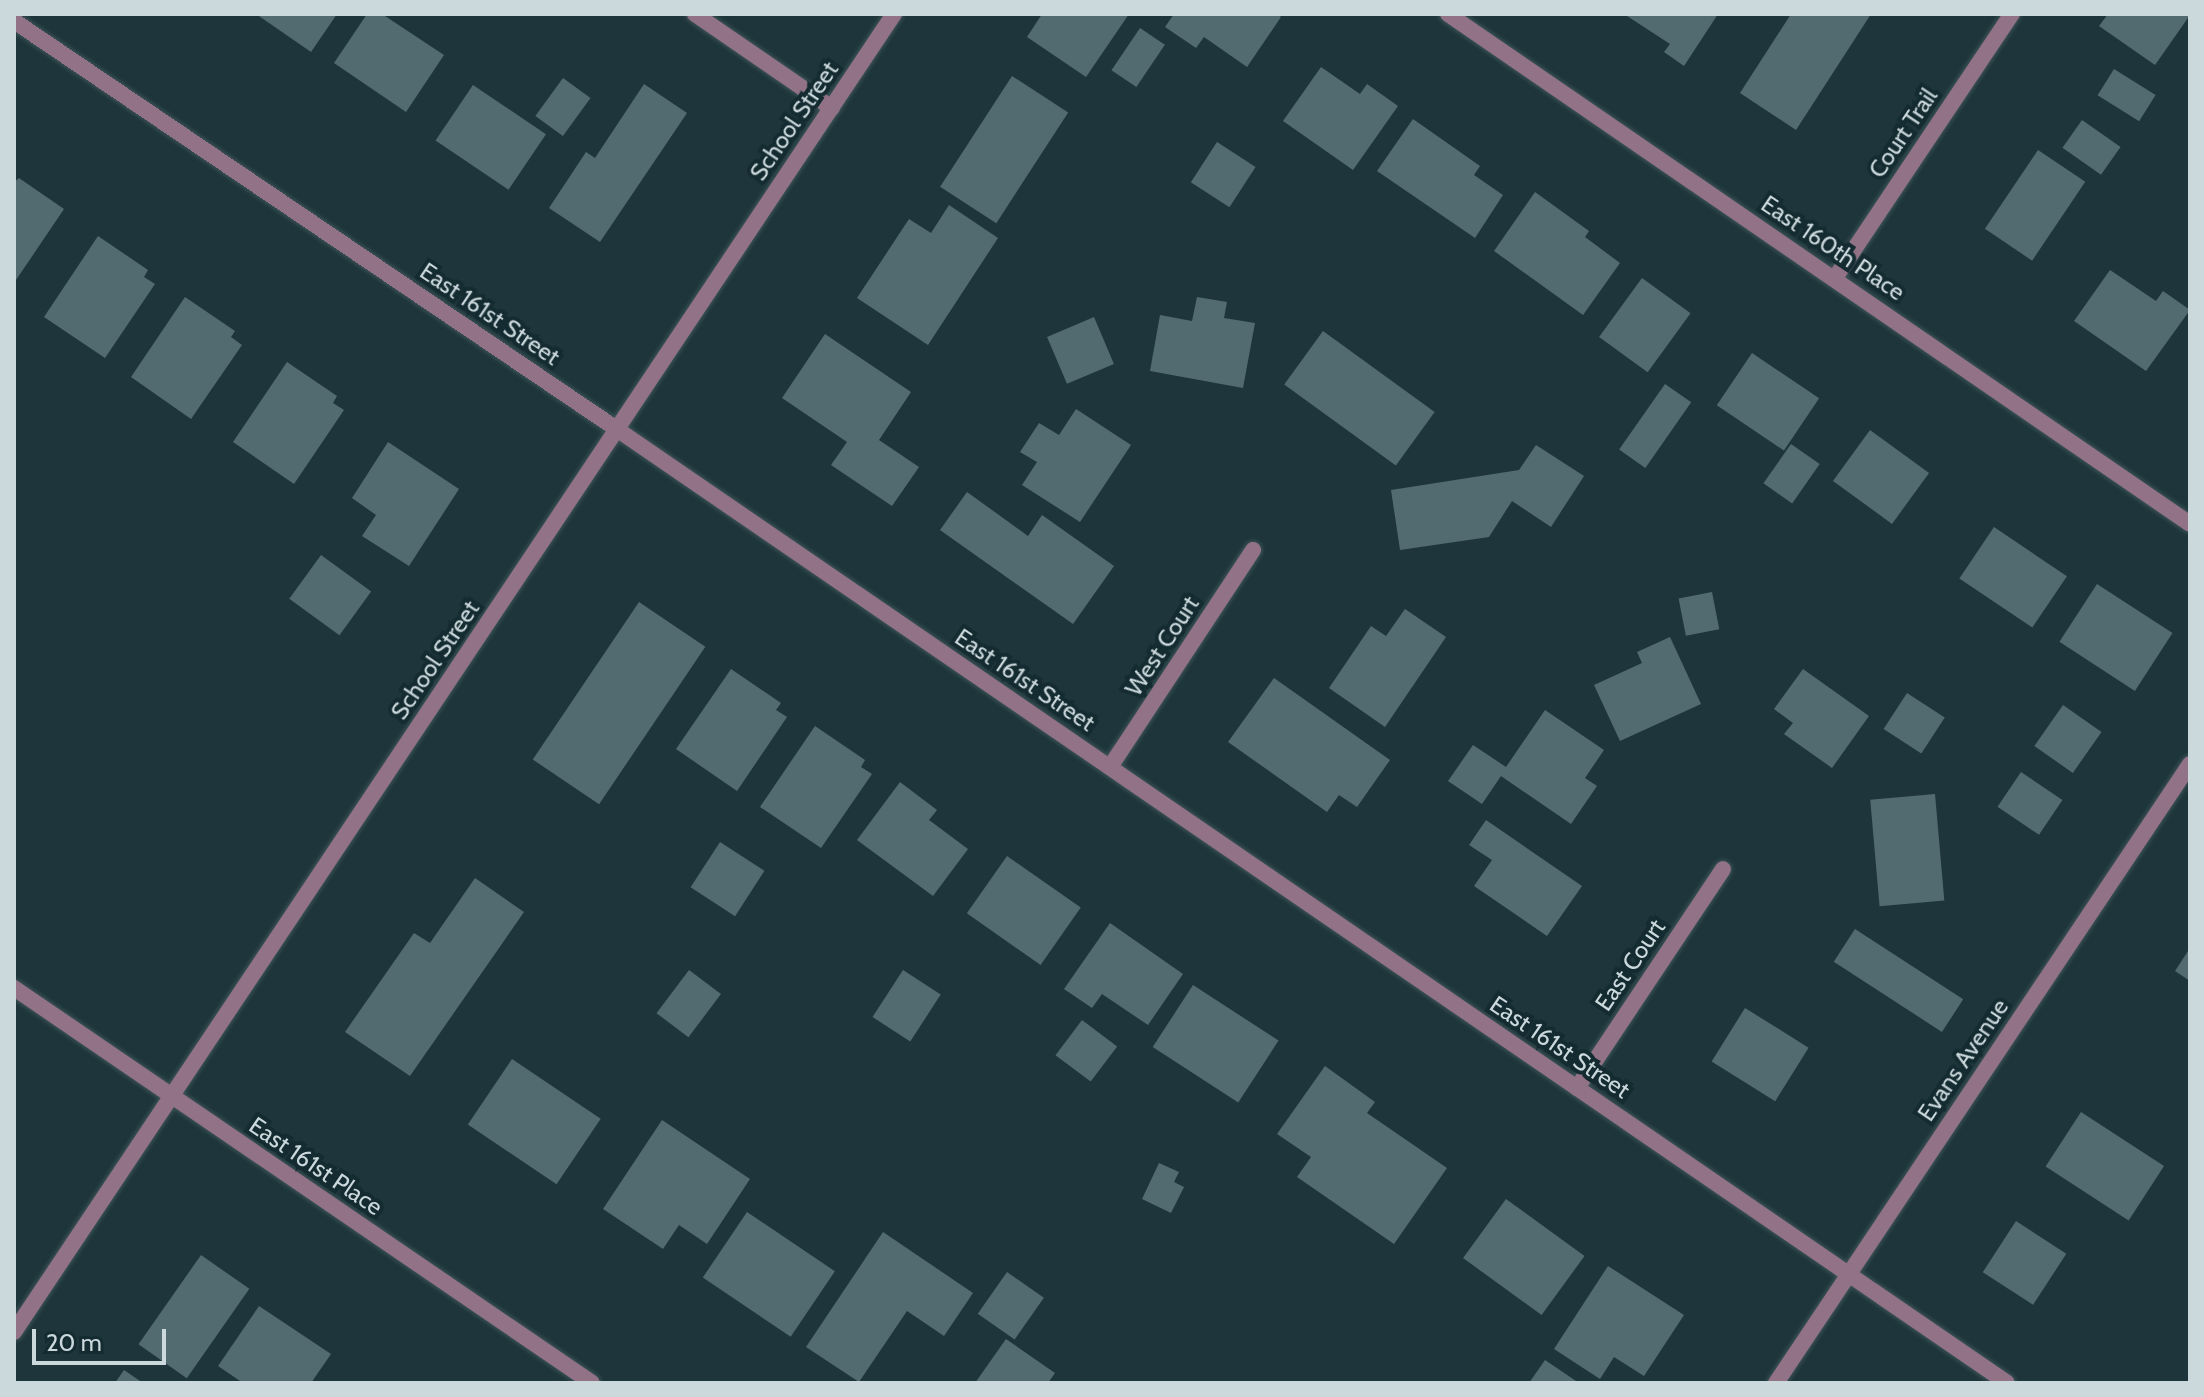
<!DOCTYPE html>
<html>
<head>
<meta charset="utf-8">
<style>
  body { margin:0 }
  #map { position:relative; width:2204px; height:1397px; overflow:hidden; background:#1e363b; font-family:Cabin,sans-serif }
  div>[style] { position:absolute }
  .building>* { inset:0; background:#526b71; transform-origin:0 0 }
  .roads { filter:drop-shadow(0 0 2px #3d5358) drop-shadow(0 0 2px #3d5358) }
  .lane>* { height:16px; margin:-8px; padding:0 8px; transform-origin:8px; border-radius:8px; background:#927286 }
  .street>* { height:16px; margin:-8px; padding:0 8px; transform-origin:8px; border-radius:8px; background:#927286 }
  span { translate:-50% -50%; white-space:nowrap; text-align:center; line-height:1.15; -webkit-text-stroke:8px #142c31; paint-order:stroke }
  .street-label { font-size:24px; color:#cbd8dc }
  .frame { position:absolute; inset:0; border:16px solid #cbd8dc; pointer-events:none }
  .scale { position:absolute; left:32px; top:1329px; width:134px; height:36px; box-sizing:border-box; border:4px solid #cbd8dc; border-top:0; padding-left:10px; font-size:24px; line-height:28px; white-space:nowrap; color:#cbd8dc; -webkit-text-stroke:6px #142c31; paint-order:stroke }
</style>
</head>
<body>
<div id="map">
  <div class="building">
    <i style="clip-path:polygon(256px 14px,337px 14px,311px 52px)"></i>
    <i style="clip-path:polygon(367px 14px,382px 14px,444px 55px,406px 112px,334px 63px)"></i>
    <i style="clip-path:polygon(1042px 14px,1129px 14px,1086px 77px,1027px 37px)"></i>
    <i style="clip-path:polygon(1174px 14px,1277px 14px,1281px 17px,1247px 67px,1204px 37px,1196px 48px,1165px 27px)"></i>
    <i style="clip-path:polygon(1624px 14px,1718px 14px,1684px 66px,1664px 52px,1670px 44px)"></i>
    <i style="clip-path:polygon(1791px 14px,1871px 14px,1796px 130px,1740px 93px)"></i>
    <i style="clip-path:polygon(2108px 14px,2190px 14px,2190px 15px,2155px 65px,2099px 26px)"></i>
    <i style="left:1140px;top:28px;width:30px;height:51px;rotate:34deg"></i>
    <i style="clip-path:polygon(1321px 67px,1360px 94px,1367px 84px,1398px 106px,1353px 170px,1283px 121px)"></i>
    <i style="left:2114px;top:69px;width:49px;height:31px;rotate:32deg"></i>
    <i style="left:1012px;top:76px;width:67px;height:132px;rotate:33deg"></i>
    <i style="left:563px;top:78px;width:34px;height:47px;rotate:36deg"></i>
    <i style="clip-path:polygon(644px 84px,687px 113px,600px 242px,549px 208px,586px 152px,595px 158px)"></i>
    <i style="left:473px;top:85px;width:88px;height:67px;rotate:34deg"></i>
    <i style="clip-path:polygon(1413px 119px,1480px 166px,1474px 175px,1503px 195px,1475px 238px,1377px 171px)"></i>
    <i style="left:2082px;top:120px;width:47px;height:34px;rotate:35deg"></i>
    <i style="left:1217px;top:142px;width:46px;height:48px;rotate:33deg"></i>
    <i style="left:2038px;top:150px;width:57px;height:95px;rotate:34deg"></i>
    <i style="clip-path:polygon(19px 178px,64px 209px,14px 283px,14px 182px)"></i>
    <i style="clip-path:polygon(1535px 192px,1589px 231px,1585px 237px,1620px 263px,1583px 315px,1494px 251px)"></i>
    <i style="clip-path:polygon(949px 205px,998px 238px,928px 345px,857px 298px,909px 219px,931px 233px)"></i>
    <i style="clip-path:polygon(98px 236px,148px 270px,144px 277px,155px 284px,105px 358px,44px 317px)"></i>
    <i style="clip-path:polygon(2110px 270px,2156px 301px,2163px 291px,2190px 310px,2146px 371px,2074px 321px)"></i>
    <i style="left:1642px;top:278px;width:60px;height:73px;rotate:36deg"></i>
    <i style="clip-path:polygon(185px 297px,235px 331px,231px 337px,242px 345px,191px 419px,131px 377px)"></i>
    <i style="clip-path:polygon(1197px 297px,1227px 302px,1224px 318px,1255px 323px,1243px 388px,1150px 371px,1160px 315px,1192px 321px)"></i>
    <i style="left:1094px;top:317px;width:51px;height:51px;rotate:67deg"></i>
    <i style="left:1323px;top:331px;width:138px;height:66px;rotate:36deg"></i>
    <i style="clip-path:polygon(825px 334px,911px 392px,879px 440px,919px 467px,892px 506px,831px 465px,847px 442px,782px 398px)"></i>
    <i style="left:1752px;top:353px;width:81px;height:63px;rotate:34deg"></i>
    <i style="clip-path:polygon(287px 362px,337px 396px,333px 403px,344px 410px,294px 484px,233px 442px)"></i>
    <i style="left:1665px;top:384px;width:32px;height:80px;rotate:35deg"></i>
    <i style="clip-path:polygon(1076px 409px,1131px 445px,1080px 522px,1022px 485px,1037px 462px,1020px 452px,1039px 423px,1059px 435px)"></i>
    <i style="left:1870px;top:430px;width:73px;height:63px;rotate:36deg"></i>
    <i style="clip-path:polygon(388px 442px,459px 489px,409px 566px,362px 536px,376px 515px,352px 498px)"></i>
    <i style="left:1791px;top:444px;width:35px;height:48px;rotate:35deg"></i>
    <i style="clip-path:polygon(1536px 445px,1584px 476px,1551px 527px,1512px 501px,1489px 537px,1400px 550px,1391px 490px,1519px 470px)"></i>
    <i style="clip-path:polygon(967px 492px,1028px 536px,1042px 515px,1114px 566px,1073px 624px,940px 530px)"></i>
    <i style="left:1994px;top:527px;width:88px;height:62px;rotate:34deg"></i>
    <i style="left:321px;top:555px;width:62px;height:54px;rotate:36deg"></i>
    <i style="left:2097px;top:584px;width:90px;height:69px;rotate:33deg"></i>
    <i style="left:1712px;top:592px;width:38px;height:34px;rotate:79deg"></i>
    <i style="left:639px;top:602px;width:80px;height:190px;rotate:34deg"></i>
    <i style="clip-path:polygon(1405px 609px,1446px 637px,1385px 727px,1329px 688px,1371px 626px,1386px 636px)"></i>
    <i style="clip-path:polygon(1670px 637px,1701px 704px,1620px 741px,1594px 685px,1642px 663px,1637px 652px)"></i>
    <i style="clip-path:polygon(731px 669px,781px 703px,776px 710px,787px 717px,737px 791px,676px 749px)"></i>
    <i style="clip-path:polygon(1803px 669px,1869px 716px,1832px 768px,1784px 734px,1793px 723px,1774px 709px)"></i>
    <i style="clip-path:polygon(1274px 678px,1390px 760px,1357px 807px,1339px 795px,1327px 812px,1228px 742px)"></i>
    <i style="left:1907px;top:693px;width:45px;height:43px;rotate:33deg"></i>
    <i style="left:2063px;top:705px;width:47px;height:50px;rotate:35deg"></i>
    <i style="clip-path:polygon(1545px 710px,1604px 750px,1585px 778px,1597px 786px,1571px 824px,1501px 776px,1482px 804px,1448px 781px,1473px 745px,1506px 767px)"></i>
    <i style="clip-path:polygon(815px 726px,865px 760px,861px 767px,872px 774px,821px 848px,760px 807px)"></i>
    <i style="left:2021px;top:772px;width:50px;height:42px;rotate:34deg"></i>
    <i style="clip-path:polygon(900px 782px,937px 810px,929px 820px,968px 849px,933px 896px,857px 840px)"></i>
    <i style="left:1935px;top:794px;width:107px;height:65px;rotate:85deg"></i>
    <i style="clip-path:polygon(1486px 820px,1582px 886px,1547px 936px,1474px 886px,1492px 860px,1469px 845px)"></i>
    <i style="left:720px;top:842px;width:53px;height:54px;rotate:33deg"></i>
    <i style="left:1007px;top:856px;width:90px;height:70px;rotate:35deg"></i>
    <i style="clip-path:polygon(475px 878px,524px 912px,410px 1076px,345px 1032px,414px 933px,430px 943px)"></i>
    <i style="clip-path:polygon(1110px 923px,1183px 974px,1148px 1025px,1102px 994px,1092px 1008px,1064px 989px)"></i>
    <i style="left:1855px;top:929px;width:129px;height:39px;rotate:33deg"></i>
    <i style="clip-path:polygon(2190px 948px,2190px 981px,2175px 971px)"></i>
    <i style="left:689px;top:970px;width:40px;height:54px;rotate:37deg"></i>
    <i style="left:903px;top:970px;width:45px;height:56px;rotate:33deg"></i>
    <i style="left:1193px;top:985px;width:102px;height:74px;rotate:33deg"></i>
    <i style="left:1745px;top:1008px;width:75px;height:63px;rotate:32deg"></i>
    <i style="left:1082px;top:1020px;width:44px;height:44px;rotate:37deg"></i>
    <i style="left:512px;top:1059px;width:107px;height:79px;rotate:34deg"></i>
    <i style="clip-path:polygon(1325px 1066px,1375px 1102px,1367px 1113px,1447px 1168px,1394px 1244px,1297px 1177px,1311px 1157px,1277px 1134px)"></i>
    <i style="left:2081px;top:1112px;width:99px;height:65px;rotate:33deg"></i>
    <i style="clip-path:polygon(662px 1120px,750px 1179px,707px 1244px,679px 1225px,663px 1249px,603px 1209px)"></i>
    <i style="clip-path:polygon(1159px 1163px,1179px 1172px,1174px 1182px,1184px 1187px,1171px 1213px,1142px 1199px)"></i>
    <i style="left:1506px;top:1199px;width:97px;height:73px;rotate:36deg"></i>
    <i style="left:747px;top:1212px;width:106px;height:79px;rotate:34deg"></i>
    <i style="left:2016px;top:1221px;width:60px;height:61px;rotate:33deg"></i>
    <i style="clip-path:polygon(883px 1232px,973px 1293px,944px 1336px,907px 1311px,859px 1382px,806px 1347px)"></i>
    <i style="left:201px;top:1255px;width:59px;height:109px;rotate:35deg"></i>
    <i style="clip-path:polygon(1608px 1266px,1684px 1315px,1644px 1376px,1614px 1357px,1600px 1379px,1554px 1349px)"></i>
    <i style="left:1007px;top:1272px;width:45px;height:51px;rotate:35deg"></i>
    <i style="clip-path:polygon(259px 1306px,331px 1354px,311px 1383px,243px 1383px,218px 1366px)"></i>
    <i style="clip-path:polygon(1006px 1339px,1055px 1373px,1048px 1383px,975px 1383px)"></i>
    <i style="clip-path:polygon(1545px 1360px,1579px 1383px,1529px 1383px)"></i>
    <i style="clip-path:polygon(124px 1370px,143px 1383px,115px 1383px)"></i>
  </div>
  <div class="roads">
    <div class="lane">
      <i style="left:695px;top:14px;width:166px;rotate:34.5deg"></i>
    </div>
    <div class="street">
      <i style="left:1448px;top:14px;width:900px;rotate:34.5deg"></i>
      <i style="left:14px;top:21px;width:729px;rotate:34.1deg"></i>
      <i style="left:618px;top:430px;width:1684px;rotate:34.45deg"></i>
      <i style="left:1835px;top:278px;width:318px;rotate:-56.2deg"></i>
      <i style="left:1110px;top:767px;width:260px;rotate:-56.6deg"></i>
      <i style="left:14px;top:988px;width:700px;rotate:34.35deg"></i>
      <i style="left:1577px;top:1088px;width:263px;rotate:-56.3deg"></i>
      <i style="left:14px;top:1332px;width:1585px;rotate:-56.27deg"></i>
      <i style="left:1776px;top:1383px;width:745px;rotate:-56.22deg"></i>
    </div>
  </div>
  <div class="street-label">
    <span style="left:794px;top:121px;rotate:-56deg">School Street</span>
    <span style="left:1903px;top:133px;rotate:-56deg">Court Trail</span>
    <span style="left:1833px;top:248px;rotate:34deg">East 160th Place</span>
    <span style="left:490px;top:314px;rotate:34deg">East 161st Street</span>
    <span style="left:1162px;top:646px;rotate:-57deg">West Court</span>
    <span style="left:435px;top:660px;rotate:-56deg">School Street</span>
    <span style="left:1025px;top:680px;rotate:34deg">East 161st Street</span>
    <span style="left:1630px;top:965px;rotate:-56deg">East Court</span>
    <span style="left:1560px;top:1047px;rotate:34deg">East 161st Street</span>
    <span style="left:1963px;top:1060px;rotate:-56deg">Evans Avenue</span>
    <span style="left:316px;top:1166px;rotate:34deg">East 161st Place</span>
  </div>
  <div class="frame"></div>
  <div class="scale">20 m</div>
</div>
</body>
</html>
